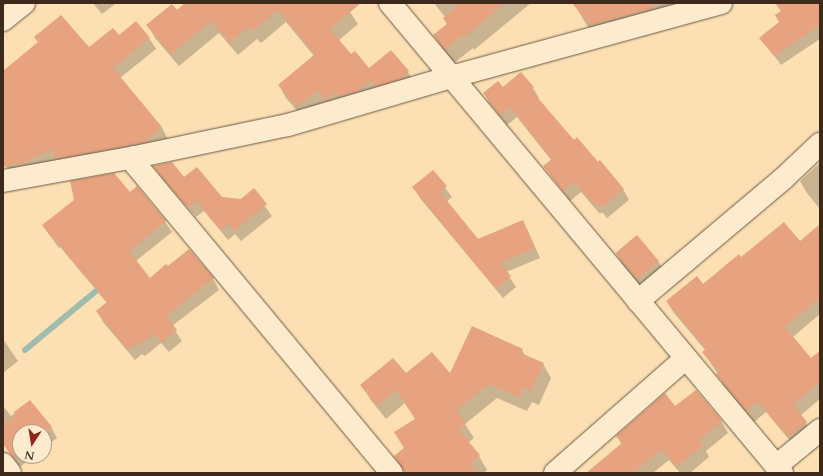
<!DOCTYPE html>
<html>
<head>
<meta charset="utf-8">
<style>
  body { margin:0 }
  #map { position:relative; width:823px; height:476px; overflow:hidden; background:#fce0b4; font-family:Cardo,serif }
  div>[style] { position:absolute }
  .shadow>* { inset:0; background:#0003 }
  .stream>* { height:6px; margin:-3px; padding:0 3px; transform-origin:3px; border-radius:3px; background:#9fbdad }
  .building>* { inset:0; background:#e7a27f; transform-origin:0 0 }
  .roads { filter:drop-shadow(0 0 1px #6d5843) drop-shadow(0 0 1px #6d5843) }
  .minor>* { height:22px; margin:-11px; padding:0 11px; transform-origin:11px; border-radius:11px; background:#fdebce }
  .tertiary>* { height:22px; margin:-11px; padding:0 11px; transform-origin:11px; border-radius:11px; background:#fdebce }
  span { translate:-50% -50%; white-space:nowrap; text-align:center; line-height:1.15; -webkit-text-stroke:3px #fdebce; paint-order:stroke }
  .frame { position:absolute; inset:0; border:4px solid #3d2a1d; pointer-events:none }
  .north { position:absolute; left:12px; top:424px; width:40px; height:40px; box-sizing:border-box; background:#fdebce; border:1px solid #b09e87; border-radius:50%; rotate:192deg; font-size:11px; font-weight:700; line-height:16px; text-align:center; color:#3d2a1d }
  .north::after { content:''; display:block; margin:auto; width:14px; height:18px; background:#8f2418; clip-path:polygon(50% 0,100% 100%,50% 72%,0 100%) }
</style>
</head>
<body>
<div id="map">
  <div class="shadow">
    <i style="clip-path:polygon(93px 3px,115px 3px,115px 4px,102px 14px)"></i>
    <i style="clip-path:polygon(186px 3px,344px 3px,358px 24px,338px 41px,350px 56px,369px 70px,391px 51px,408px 72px,416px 85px,334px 112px,326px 102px,305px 120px,286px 98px,279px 85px,314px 56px,286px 22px,261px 43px,257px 39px,238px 55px,219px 33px,179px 66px,155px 38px,148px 25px,177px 11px)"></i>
    <i style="clip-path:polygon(434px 3px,531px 3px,474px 50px,473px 48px,454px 63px,443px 50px,435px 36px,448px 25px,445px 17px)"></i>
    <i style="clip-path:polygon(581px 3px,688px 3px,600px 42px,586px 24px,576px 7px)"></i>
    <i style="clip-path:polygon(793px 3px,820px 3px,820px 39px,781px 65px,761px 38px,780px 22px)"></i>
    <i style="clip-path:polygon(119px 37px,149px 38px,156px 49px,120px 78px,162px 128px,168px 139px,13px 178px,5px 164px,3px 165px,3px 74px,89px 48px)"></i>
    <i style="clip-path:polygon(520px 73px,533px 88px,539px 98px,538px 100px,573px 142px,623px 189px,629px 200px,607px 218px,602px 212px,600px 214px,581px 192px,570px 201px,544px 166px,551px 160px,517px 117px,507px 125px,490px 104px,484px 93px,502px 88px)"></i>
    <i style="clip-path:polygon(820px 163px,820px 209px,807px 193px,800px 181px)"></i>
    <i style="clip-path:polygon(155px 167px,184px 179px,221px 198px,241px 200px,253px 190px,272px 216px,241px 241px,235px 234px,228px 240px,204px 211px,196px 217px,161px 177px)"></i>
    <i style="clip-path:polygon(433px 171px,452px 197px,446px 202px,477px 240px,522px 221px,528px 231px,540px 258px,506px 272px,516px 287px,503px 298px,419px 197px,414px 187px)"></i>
    <i style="clip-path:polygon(137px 187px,165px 222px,172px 232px,136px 261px,150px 280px,189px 250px,213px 279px,219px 290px,172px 326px,182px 341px,169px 352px,161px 343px,145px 356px,142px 354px,135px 360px,103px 322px,97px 311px,107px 303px,60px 247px,59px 248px,43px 226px,130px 194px)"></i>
    <i style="clip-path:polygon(820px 225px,820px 314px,793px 337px,811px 360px,820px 352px,820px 399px,801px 415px,813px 434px,796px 448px,766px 412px,754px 422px,724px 386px,718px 374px,703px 352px,706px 351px,674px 313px,667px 302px,703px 285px,741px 258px,800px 243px)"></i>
    <i style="clip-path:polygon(616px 253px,658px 261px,665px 273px,644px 290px,623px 265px)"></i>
    <i style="clip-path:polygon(3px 339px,18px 361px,3px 373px)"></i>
    <i style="clip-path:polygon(522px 350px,525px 356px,543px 364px,551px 378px,539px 405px,532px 402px,527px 411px,497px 398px,465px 424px,474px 438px,468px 443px,479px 456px,487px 470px,484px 473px,406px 473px,405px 449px,416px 419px,405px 403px,386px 419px,370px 399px,362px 385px,406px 375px,450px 375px)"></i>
    <i style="clip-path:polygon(30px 401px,51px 427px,57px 438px,44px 448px,44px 432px,20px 432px,20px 456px,34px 456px,20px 467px,3px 444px,3px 406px,11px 416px)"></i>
    <i style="clip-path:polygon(675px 408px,721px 421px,728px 433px,706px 451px,709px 457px,690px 473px,680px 473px,669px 460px,653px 473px,587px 473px,622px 445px,617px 436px)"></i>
  </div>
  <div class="stream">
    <i style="left:25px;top:350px;width:99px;rotate:-39.7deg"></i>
  </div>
  <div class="building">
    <i style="clip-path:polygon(185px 3px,361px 3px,330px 29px,351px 54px,355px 51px,369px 68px,391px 50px,409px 71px,400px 79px,376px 86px,371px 80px,356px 92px,351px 94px,350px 92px,340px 97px,336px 91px,326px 100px,318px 90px,297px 107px,278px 85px,315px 54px,278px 10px,253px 31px,249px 27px,230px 42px,211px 21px,171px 54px,146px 25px,172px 4px,177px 10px)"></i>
    <i style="clip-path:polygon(461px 3px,505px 3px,466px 36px,464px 34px,445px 50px,433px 35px,447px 24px,443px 18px)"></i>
    <i style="clip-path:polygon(572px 3px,652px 3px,653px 8px,590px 25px)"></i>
    <i style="clip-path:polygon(775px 3px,820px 3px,820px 25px,774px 56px,759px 38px,779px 22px,775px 15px,781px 11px)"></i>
    <i style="clip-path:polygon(61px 15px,89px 47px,113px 28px,119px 35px,136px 21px,150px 38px,113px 68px,162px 127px,145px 142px,57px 159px,50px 150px,18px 166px,16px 162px,3px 168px,3px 71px,38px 42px,34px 37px)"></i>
    <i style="clip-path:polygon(521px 72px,534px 87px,531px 90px,574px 140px,577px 137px,598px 162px,600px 160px,624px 189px,601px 208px,595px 202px,593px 204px,575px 182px,563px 191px,543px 166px,552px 159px,510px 107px,501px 115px,483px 93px,498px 81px,503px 87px)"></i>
    <i style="clip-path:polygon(172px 162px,184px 177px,197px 167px,222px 197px,241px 199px,254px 188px,267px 204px,234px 231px,228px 224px,221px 230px,197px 201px,189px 207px,185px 205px,153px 166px)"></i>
    <i style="clip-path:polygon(433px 170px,447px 186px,440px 192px,478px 239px,523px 220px,535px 248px,500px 263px,511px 276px,496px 289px,412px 187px)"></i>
    <i style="clip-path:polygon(114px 173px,130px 192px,137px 186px,166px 221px,129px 251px,150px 278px,166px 264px,168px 266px,189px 249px,214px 278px,166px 316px,177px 330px,162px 342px,154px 333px,138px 346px,135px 344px,128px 350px,96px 311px,107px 302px,53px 237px,52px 238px,42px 225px,74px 200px,70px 181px)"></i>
    <i style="clip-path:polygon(784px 222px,800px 241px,820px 224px,820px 298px,785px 327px,811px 358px,820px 351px,820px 382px,793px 405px,807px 422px,788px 437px,758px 401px,746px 411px,716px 374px,719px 372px,702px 352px,706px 349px,666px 301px,697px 276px,703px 284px,739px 254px,741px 257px)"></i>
    <i style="left:637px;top:235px;width:34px;height:28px;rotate:50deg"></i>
    <i style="clip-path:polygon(472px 326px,523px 349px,521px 353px,544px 363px,531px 391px,524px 388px,519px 397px,489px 384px,456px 410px,466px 423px,459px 430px,480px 455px,470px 464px,477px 473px,405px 473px,394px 456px,404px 448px,394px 432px,415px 419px,396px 390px,377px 406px,360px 385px,393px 358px,406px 373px,432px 352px,450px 373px)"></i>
    <i style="clip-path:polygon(696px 390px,722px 421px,699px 440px,704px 445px,677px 467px,662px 449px,633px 473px,586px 473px,622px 443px,616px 436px,665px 393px,675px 406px)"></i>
    <i style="clip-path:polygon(30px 400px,52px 427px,44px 433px,20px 432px,20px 453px,14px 458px,3px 444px,3px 425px,16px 415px,14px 412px)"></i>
  </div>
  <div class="roads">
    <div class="minor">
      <i style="left:390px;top:3px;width:612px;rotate:50.17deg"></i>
      <i style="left:135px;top:157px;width:8px;rotate:83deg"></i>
      <i style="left:136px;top:165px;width:400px;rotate:50.3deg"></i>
      <i style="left:3px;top:181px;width:134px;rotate:-10.3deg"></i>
      <i style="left:135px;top:157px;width:156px;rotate:-11.8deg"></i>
      <i style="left:288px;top:125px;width:170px;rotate:-16.4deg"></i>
      <i style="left:451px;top:77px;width:280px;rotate:-15.3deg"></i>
      <i style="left:638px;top:301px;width:191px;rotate:-40.1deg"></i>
      <i style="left:784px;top:178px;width:50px;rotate:-43.4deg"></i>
      <i style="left:3px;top:464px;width:11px;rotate:52deg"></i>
      <i style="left:776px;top:466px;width:57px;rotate:-39.3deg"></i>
      <i style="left:555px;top:473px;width:174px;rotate:-41.3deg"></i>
    </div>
    <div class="tertiary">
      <i style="left:3px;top:20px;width:27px;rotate:-39deg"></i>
    </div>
  </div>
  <div class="frame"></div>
  <div class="north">N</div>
</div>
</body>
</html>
